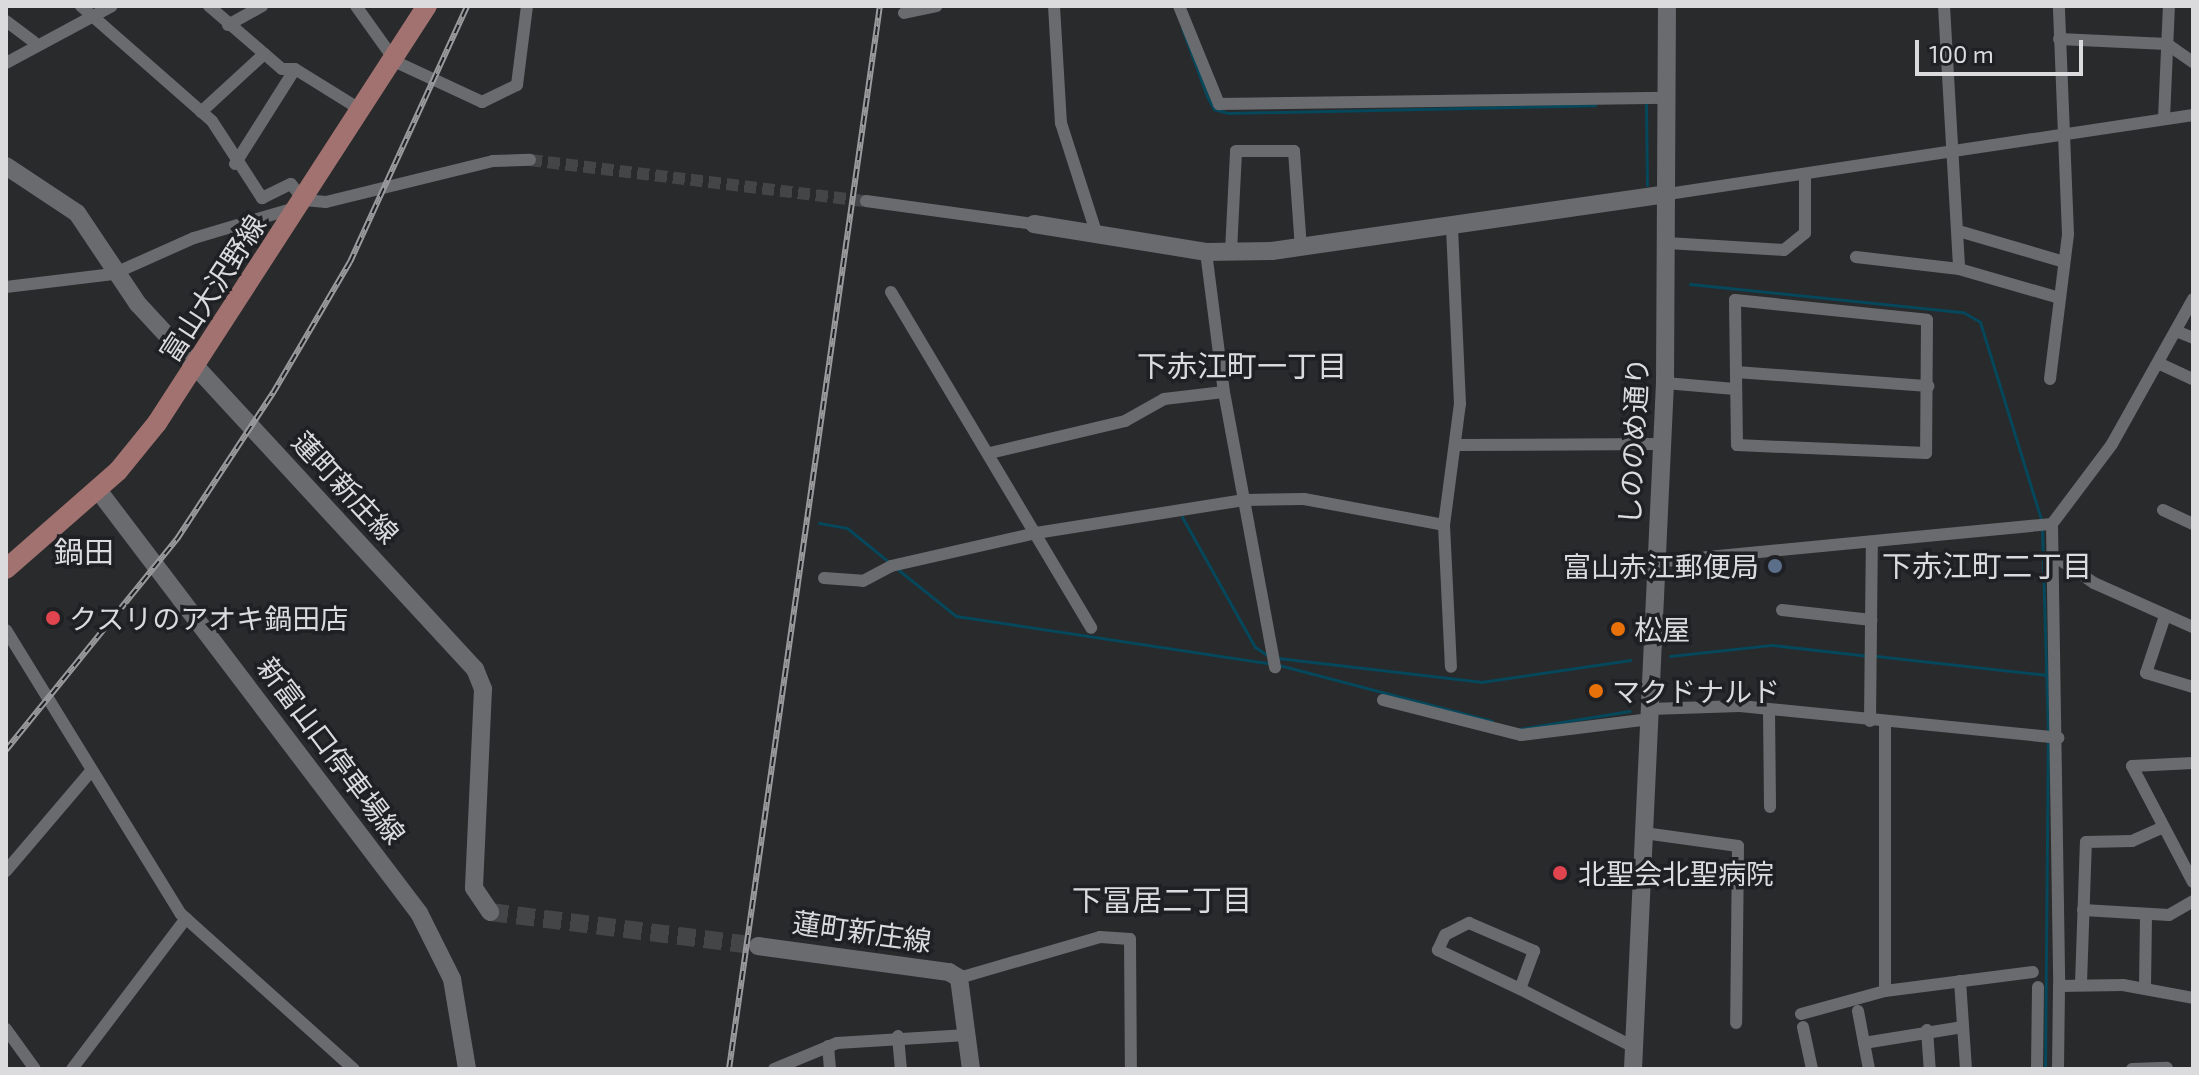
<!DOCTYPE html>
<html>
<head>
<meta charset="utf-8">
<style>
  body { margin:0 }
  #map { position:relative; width:2199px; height:1075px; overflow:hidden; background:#292a2c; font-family:"Exo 2","Noto Sans JP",sans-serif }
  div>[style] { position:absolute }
  .stream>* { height:3px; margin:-1.5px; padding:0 1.5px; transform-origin:1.5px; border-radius:1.5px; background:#05475b }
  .street-tunnel>* { height:12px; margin-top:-6px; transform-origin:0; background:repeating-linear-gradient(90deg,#444547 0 12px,transparent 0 18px) }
  .secondary-tunnel>* { height:18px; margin-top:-9px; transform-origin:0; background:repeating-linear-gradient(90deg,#444547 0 18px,transparent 0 27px) }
  .street>* { height:12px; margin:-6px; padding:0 6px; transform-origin:6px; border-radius:6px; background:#6a6b6e }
  .secondary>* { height:18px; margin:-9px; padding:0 9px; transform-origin:9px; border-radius:9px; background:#6a6b6e }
  .primary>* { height:20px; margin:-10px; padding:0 10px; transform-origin:10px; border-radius:10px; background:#a17270 }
  .rail>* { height:6px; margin-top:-3px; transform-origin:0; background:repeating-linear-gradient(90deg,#1f2023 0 9px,#9a9a9c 0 18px); box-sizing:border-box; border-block:2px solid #9a9a9c }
  .dots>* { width:22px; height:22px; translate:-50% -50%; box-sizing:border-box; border:4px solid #1f2023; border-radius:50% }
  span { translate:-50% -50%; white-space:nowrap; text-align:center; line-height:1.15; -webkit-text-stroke:7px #1f2023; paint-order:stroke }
  .street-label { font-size:28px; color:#dbdbdd }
  .poi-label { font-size:28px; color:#dbdbdd }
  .right { translate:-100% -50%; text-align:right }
  .left { translate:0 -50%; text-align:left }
  .neighbourhood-label { font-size:30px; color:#dbdbdd }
  .frame { position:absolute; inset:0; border:8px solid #dbdbdd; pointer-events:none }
  .scale { position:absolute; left:1915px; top:40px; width:168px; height:36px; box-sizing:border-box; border:4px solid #dbdbdd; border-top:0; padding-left:10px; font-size:24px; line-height:28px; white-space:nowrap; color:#dbdbdd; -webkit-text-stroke:6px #1f2023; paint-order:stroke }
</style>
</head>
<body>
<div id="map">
  <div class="stream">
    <i style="left:1182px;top:28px;width:72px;rotate:69.8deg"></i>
    <i style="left:1207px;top:96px;width:15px;rotate:62deg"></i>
    <i style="left:1214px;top:109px;width:15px;rotate:16deg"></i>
    <i style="left:1228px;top:113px;width:367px;rotate:-1.2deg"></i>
    <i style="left:1646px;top:104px;width:81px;rotate:89.3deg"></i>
    <i style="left:1690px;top:284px;width:274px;rotate:5.9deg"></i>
    <i style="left:1963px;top:312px;width:20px;rotate:30deg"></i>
    <i style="left:1980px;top:322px;width:209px;rotate:72.8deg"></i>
    <i style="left:1182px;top:517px;width:149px;rotate:60.7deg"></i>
    <i style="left:1255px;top:647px;width:18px;rotate:34deg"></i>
    <i style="left:819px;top:523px;width:28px;rotate:10deg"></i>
    <i style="left:847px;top:528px;width:55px;rotate:39.1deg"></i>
    <i style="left:2042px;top:530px;width:204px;rotate:88.3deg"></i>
    <i style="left:896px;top:568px;width:77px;rotate:38.7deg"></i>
    <i style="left:956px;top:616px;width:320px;rotate:8.6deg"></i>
    <i style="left:1670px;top:656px;width:103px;rotate:-6.2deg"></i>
    <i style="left:1772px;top:645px;width:98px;rotate:6.5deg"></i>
    <i style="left:1876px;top:656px;width:173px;rotate:6.3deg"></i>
    <i style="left:1278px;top:658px;width:204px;rotate:6.7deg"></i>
    <i style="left:1481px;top:682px;width:151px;rotate:-8.4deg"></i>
    <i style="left:1279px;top:665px;width:220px;rotate:14.7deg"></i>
    <i style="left:1519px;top:729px;width:112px;rotate:-9.2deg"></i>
    <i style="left:2045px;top:1069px;width:328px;rotate:-89.5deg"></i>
  </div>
  <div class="street-tunnel">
    <i style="left:530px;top:160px;width:338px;rotate:7deg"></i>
  </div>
  <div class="secondary-tunnel">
    <i style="left:490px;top:912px;width:270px;rotate:7.2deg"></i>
  </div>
  <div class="street">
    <i style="left:81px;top:6px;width:174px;rotate:41.3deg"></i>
    <i style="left:212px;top:121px;width:92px;rotate:57deg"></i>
    <i style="left:262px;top:198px;width:32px;rotate:-26deg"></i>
    <i style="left:291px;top:184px;width:21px;rotate:51deg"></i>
    <i style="left:304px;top:200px;width:22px;rotate:5deg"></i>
    <i style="left:326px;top:202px;width:172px;rotate:-13.8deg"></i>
    <i style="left:493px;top:161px;width:37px;rotate:-2deg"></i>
    <i style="left:209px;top:6px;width:96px;rotate:40.8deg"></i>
    <i style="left:282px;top:69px;width:13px"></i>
    <i style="left:295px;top:69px;width:78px;rotate:31.8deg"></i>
    <i style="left:356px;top:6px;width:69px;rotate:54.5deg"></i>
    <i style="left:396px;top:62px;width:95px;rotate:24.9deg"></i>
    <i style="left:482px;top:102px;width:39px;rotate:-26deg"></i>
    <i style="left:517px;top:85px;width:80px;rotate:-82.8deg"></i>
    <i style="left:1054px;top:6px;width:117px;rotate:86.6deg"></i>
    <i style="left:1061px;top:123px;width:118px;rotate:72.2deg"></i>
    <i style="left:1179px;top:6px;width:106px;rotate:67.8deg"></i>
    <i style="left:1219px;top:104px;width:448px;rotate:-0.8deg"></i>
    <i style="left:1944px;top:6px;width:263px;rotate:86.7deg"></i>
    <i style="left:904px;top:13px;width:33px;rotate:-12deg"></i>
    <i style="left:6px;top:21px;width:35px;rotate:37deg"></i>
    <i style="left:228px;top:25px;width:39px;rotate:-29deg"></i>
    <i style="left:2059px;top:39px;width:108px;rotate:2.7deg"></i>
    <i style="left:2167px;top:44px;width:32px;rotate:35deg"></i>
    <i style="left:6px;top:63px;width:120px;rotate:-28.3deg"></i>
    <i style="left:201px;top:112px;width:86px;rotate:-42.6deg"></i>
    <i style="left:2164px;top:119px;width:113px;rotate:-87.5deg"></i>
    <i style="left:235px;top:164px;width:112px;rotate:-57.7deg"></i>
    <i style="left:1668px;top:194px;width:531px;rotate:-8.56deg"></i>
    <i style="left:866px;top:201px;width:170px;rotate:7.8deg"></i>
    <i style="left:1962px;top:232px;width:103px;rotate:16.3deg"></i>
    <i style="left:1667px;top:243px;width:117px;rotate:3.4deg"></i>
    <i style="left:1784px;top:250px;width:27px;rotate:-39deg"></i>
    <i style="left:1805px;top:233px;width:59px;rotate:-90deg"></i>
    <i style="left:1231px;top:251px;width:100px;rotate:-87.1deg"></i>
    <i style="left:1236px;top:151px;width:58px"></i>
    <i style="left:1294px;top:151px;width:98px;rotate:85.9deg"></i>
    <i style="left:1206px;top:252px;width:141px;rotate:82.7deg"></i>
    <i style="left:1224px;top:392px;width:280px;rotate:79.5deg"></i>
    <i style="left:1856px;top:257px;width:104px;rotate:6.6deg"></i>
    <i style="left:1959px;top:269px;width:101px;rotate:16.1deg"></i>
    <i style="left:6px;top:287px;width:108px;rotate:-6.9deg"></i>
    <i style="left:113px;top:274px;width:89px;rotate:-24deg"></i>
    <i style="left:194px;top:238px;width:101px;rotate:-16.6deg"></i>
    <i style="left:891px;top:292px;width:391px;rotate:59.2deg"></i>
    <i style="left:1735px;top:300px;width:193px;rotate:5.9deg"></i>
    <i style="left:1927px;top:320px;width:133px;rotate:90.4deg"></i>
    <i style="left:1926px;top:453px;width:189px;rotate:-177.6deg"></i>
    <i style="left:1737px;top:445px;width:145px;rotate:-90.8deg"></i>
    <i style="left:2176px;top:331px;width:18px;rotate:22deg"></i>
    <i style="left:2158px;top:363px;width:38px;rotate:25deg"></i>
    <i style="left:1736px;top:372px;width:193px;rotate:4.2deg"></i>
    <i style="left:2050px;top:379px;width:146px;rotate:-82.9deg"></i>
    <i style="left:2068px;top:234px;width:228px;rotate:-92.3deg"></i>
    <i style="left:1665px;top:383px;width:70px;rotate:4.9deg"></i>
    <i style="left:1456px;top:445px;width:206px;rotate:-0.3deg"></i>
    <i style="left:990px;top:453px;width:139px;rotate:-13.3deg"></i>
    <i style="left:1125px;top:421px;width:45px;rotate:-29.4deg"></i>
    <i style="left:1164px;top:399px;width:60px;rotate:-6.7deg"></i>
    <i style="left:2163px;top:510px;width:33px;rotate:25deg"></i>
    <i style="left:2052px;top:524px;width:462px;rotate:89.1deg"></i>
    <i style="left:1444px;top:525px;width:142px;rotate:87.2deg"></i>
    <i style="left:2053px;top:555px;width:50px;rotate:34.3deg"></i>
    <i style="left:2094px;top:583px;width:108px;rotate:24deg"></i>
    <i style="left:1656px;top:562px;width:398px;rotate:-5.5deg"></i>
    <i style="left:2052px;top:524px;width:100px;rotate:-53.1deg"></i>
    <i style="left:2112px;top:444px;width:166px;rotate:-60.8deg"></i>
    <i style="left:824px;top:578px;width:39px;rotate:4deg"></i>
    <i style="left:863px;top:581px;width:32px;rotate:-28deg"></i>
    <i style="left:891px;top:566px;width:149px;rotate:-12.8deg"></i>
    <i style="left:1036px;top:533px;width:211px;rotate:-9deg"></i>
    <i style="left:1244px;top:500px;width:60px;rotate:-1deg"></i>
    <i style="left:1304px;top:499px;width:142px;rotate:10.5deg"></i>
    <i style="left:1444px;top:525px;width:122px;rotate:-82.5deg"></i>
    <i style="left:1460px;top:404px;width:174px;rotate:-92.6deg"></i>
    <i style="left:1782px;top:610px;width:90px;rotate:6.4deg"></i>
    <i style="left:2165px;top:616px;width:60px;rotate:108.4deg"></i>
    <i style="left:2146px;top:673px;width:49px;rotate:16.6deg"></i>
    <i style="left:6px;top:630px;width:334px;rotate:58.4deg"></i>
    <i style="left:181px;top:914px;width:232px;rotate:41.9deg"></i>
    <i style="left:1383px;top:700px;width:142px;rotate:14.2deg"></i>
    <i style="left:1521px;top:735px;width:130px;rotate:-7.1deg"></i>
    <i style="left:1650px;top:709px;width:90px;rotate:-1.9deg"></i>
    <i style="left:1740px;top:706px;width:320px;rotate:5.7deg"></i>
    <i style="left:1769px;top:710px;width:97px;rotate:89.4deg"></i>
    <i style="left:1870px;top:721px;width:177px;rotate:-89.4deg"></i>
    <i style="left:1885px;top:723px;width:268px;rotate:90deg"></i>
    <i style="left:2193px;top:763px;width:61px;rotate:177.2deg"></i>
    <i style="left:2132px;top:766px;width:131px;rotate:62.3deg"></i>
    <i style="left:1644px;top:833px;width:95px;rotate:7.9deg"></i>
    <i style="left:1738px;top:846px;width:177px;rotate:90.6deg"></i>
    <i style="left:6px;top:871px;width:131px;rotate:-49.6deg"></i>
    <i style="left:2083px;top:910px;width:86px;rotate:3.3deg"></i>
    <i style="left:2169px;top:915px;width:28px;rotate:-30deg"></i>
    <i style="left:959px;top:978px;width:147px;rotate:-16.2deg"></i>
    <i style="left:1100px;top:937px;width:30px;rotate:4deg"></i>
    <i style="left:1130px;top:939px;width:130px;rotate:89.6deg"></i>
    <i style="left:1960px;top:981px;width:88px;rotate:86.1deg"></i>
    <i style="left:2081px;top:983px;width:141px;rotate:-88deg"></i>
    <i style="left:2086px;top:842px;width:46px;rotate:-1.2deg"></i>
    <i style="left:2132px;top:841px;width:32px;rotate:-24deg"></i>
    <i style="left:2145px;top:988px;width:74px;rotate:-89.2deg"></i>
    <i style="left:1520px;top:989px;width:91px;rotate:-154.6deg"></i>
    <i style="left:1438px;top:950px;width:17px;rotate:-65deg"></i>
    <i style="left:1445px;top:935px;width:27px;rotate:-27deg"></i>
    <i style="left:1469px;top:923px;width:71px;rotate:23.3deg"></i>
    <i style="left:1534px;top:951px;width:40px;rotate:110.2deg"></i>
    <i style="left:1520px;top:989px;width:128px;rotate:27deg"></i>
    <i style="left:1858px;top:1011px;width:59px;rotate:79.3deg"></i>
    <i style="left:1801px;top:1014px;width:87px;rotate:-15.3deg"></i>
    <i style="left:1885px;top:991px;width:149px;rotate:-7.3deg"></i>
    <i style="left:1803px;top:1027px;width:43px;rotate:77.9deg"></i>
    <i style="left:6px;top:1029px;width:49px;rotate:54.1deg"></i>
    <i style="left:1927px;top:1030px;width:39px;rotate:86deg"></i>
    <i style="left:898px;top:1036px;width:33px;rotate:85deg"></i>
    <i style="left:1864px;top:1043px;width:100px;rotate:-9.2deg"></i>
    <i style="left:828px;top:1046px;width:23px;rotate:85deg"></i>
    <i style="left:72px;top:1069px;width:189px;rotate:-52.9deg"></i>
    <i style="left:774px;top:1069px;width:68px;rotate:-22.4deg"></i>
    <i style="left:837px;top:1043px;width:130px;rotate:-3.5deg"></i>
    <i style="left:2037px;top:1069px;width:82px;rotate:-89.3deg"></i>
    <i style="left:2058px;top:1069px;width:83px;rotate:-89.3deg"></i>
    <i style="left:2059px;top:986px;width:64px;rotate:-0.9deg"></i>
    <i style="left:2123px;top:985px;width:71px;rotate:10.5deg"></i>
    <i style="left:2132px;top:1069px;width:35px;rotate:-2deg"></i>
  </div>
  <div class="secondary">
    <i style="left:6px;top:166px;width:85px;rotate:33.5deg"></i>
    <i style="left:77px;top:213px;width:110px;rotate:56.2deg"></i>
    <i style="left:138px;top:304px;width:497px;rotate:47.3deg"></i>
    <i style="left:475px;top:669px;width:22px;rotate:68deg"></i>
    <i style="left:483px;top:689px;width:199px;rotate:92.6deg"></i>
    <i style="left:474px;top:888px;width:29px;rotate:56deg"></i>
    <i style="left:1034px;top:224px;width:174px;rotate:9.2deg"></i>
    <i style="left:1206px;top:252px;width:66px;rotate:-0.9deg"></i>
    <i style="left:1272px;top:251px;width:400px;rotate:-8.2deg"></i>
    <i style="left:98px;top:490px;width:531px;rotate:52.81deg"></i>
    <i style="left:419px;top:913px;width:74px;rotate:63.4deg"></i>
    <i style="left:452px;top:979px;width:91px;rotate:80.5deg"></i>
    <i style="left:758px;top:946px;width:193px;rotate:7.8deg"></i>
    <i style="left:949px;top:972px;width:12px;rotate:31deg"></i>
    <i style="left:959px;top:978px;width:92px;rotate:82.5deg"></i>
    <i style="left:1633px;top:1069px;width:687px;rotate:-87.33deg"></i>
    <i style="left:1665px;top:383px;width:377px;rotate:-89.7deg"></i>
  </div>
  <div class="primary">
    <i style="left:6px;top:569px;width:149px;rotate:-41.2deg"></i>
    <i style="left:118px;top:471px;width:62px;rotate:-50.9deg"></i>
    <i style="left:157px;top:423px;width:497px;rotate:-57.1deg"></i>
  </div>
  <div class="rail">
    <i style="left:6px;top:750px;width:272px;rotate:-51deg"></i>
    <i style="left:177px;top:539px;width:175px;rotate:-56.7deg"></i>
    <i style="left:273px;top:393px;width:152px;rotate:-59.6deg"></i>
    <i style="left:350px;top:262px;width:281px;rotate:-65.4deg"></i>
    <i style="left:729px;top:1069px;width:1074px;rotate:-81.92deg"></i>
  </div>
  <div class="dots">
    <i style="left:1775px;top:566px;background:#5c6f8a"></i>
    <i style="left:53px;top:618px;background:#e0444e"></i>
    <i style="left:1618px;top:629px;background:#e8710a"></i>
    <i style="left:1596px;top:691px;background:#e8710a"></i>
    <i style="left:1560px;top:873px;background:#e0444e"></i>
  </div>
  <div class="street-label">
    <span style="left:212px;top:288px;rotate:-57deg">富山大沢野線</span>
    <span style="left:1633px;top:441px;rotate:-87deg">しののめ通り</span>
    <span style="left:346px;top:487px;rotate:47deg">蓮町新庄線</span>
    <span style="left:332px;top:750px;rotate:53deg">新富山口停車場線</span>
    <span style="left:862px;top:931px;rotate:8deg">蓮町新庄線</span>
  </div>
  <div class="poi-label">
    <span class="right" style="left:1759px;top:566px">富山赤江郵便局</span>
    <span class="left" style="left:69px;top:618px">クスリのアオキ鍋田店</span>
    <span class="left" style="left:1634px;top:629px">松屋</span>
    <span class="left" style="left:1612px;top:691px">マクドナルド</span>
    <span class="left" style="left:1578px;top:873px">北聖会北聖病院</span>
  </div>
  <div class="neighbourhood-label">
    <span style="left:1242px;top:365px">下赤江町一丁目</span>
    <span style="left:84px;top:551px">鍋田</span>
    <span style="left:1987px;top:565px">下赤江町二丁目</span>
    <span style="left:1162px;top:899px">下冨居二丁目</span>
  </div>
  <div class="frame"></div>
  <div class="scale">100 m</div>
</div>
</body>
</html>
